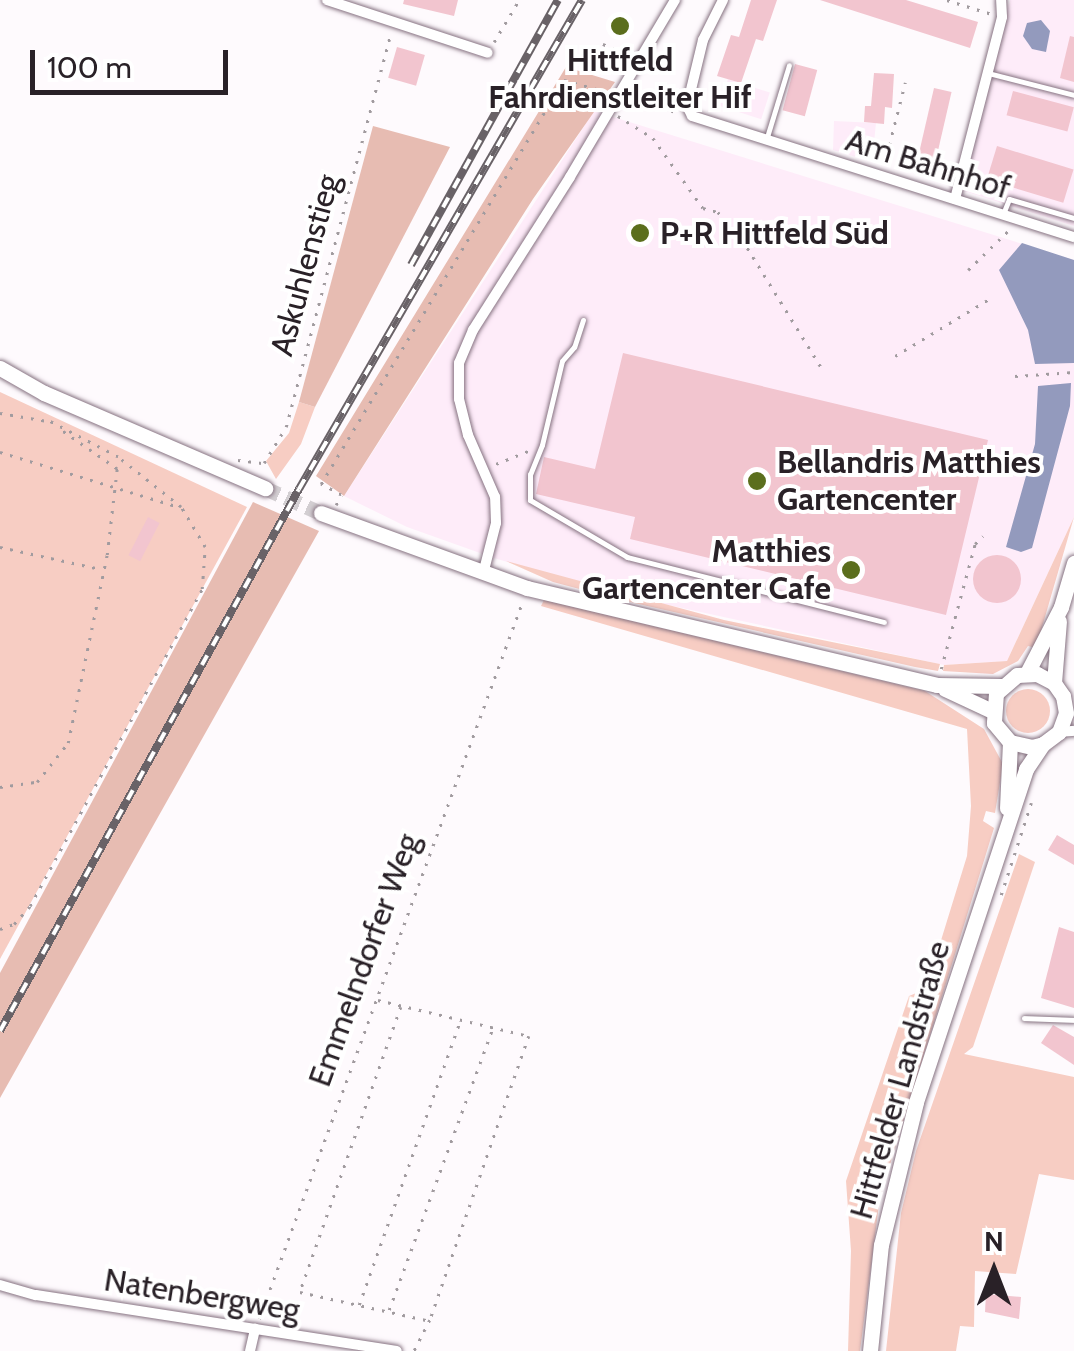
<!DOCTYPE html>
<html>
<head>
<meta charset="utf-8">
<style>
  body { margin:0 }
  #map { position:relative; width:1074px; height:1351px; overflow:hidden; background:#fefafd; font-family:Cabin,sans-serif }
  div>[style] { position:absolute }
  .built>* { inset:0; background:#feecf9; transform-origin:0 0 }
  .green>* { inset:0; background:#f7cdc3 }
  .round { border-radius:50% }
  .forest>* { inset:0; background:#e7bcb2 }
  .water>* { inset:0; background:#939abd }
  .building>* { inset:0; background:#f2c5cf; transform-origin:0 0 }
  .secondary-tunnel>* { height:15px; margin-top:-7.5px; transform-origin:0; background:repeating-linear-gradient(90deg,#d3cfd2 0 15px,transparent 0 23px) }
  .path>* { height:2.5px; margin-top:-1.25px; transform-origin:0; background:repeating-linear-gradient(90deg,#a19b9f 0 2.5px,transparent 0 10.5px) }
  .roads { filter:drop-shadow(0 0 2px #867281) drop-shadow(0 0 2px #867281) }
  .lane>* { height:5px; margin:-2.5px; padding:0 2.5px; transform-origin:2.5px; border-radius:2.5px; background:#fff }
  .street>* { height:10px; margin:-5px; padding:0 5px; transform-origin:5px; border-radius:5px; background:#fff }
  .secondary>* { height:15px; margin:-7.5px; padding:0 7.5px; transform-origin:7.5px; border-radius:7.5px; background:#fff }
  .rail>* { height:8px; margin-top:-4px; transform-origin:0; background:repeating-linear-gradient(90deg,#fff 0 11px,#696267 0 22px); box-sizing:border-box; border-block:2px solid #696267 }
  .dots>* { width:28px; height:28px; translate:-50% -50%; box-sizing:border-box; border:5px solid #fff; border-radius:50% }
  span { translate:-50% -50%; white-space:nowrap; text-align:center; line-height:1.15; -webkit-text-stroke:8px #fff; paint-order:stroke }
  .poi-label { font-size:32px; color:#292127; font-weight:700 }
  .left { translate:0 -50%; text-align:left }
  .right { translate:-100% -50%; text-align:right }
  .street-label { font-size:32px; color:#292127 }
  .north { position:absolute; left:944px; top:1221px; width:100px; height:100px; -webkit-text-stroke:8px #fff; paint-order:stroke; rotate:0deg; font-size:28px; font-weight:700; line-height:40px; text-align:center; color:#292127 }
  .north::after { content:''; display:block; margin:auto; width:35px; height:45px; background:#292127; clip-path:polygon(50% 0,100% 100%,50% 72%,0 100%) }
  .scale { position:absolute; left:30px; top:50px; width:198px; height:45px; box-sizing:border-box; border:5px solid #292127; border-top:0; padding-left:12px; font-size:30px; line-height:35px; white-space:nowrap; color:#292127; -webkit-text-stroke:8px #fff; paint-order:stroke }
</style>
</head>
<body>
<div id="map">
  <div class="built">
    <i style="clip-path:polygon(1010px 0,1074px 0,1074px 226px,958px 189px)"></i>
    <i style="left:728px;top:79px;width:44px;height:28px;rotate:18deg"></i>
    <i style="clip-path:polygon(594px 111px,1074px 260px,1074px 517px,1007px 661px,944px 665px,622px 595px,494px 558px,407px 527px,344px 496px)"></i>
    <i style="clip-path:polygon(834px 121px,876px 123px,872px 162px,833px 150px)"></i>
  </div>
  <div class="green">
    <i style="clip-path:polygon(0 392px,247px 507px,0 959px)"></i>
    <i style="clip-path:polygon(299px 402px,315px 407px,301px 444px,276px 479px,266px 461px,289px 433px)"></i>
    <i style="clip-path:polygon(1074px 517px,1036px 648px,1028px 646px,1018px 661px,993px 674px,943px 671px,944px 665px,1007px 661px)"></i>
    <i style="clip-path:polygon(506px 561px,724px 620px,940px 664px,938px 671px,915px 667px,621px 600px,553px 582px)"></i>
    <i style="clip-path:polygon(544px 600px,925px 691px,984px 729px,1003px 764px,995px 813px,986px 811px,983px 821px,994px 828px,880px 1197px,860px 1351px,848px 1351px,851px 1251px,846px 1181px,909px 996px,926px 989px,967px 856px,971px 806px,967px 729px,541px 606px)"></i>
    <i class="round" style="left:1006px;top:689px;width:44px;height:44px"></i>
    <i style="clip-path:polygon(1019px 854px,1035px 862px,973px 1047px,964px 1054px,1074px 1077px,1074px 1180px,1039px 1174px,1016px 1274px,975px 1271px,974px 1327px,960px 1326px,956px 1351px,886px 1351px,901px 1213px,916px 1151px)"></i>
  </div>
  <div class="forest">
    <i style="clip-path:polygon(566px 67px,615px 82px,533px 199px,344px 496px,316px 476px)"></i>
    <i style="clip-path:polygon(373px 126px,450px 147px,315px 407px,299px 402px)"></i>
    <i style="clip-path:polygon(253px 502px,319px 531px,0 1098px,0 973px)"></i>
  </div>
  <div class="water">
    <i style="clip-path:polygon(1041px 20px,1050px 31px,1046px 52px,1032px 49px,1023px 36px,1027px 23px)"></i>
    <i style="clip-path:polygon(1022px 243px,1074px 260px,1074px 363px,1035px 364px,1028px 330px,999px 270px)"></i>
    <i style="clip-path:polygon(1071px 383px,1070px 406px,1032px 548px,1021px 552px,1006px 547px,1035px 444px,1038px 386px)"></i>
  </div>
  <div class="building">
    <i style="clip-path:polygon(404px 0,458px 0,454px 16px,403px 4px)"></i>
    <i style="clip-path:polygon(751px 0,777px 0,763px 41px,756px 39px,741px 83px,717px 76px,731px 35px,739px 37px)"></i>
    <i style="clip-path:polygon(820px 0,906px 0,978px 22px,970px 48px)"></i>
    <i style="left:616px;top:14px;width:18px;height:17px;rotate:29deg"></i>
    <i style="clip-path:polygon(1070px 36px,1074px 37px,1074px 82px,1060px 78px)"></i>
    <i style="left:397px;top:47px;width:29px;height:32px;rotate:16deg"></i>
    <i style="left:795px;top:64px;width:23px;height:48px;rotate:15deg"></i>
    <i style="clip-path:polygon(874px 73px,894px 74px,892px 108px,885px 107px,884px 124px,864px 122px,865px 106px,871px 106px)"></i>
    <i style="left:934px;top:88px;width:18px;height:82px;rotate:13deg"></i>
    <i style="left:1013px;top:91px;width:63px;height:25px;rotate:15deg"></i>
    <i style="left:997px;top:146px;width:80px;height:35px;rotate:17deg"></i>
    <i style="clip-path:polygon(623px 353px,988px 440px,946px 615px,630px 539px,635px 517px,536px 494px,544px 457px,595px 469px)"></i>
    <i style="left:148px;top:517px;width:13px;height:43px;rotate:27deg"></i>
    <i class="round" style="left:973px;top:555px;width:48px;height:48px"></i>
    <i style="clip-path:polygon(1057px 835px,1074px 845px,1074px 865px,1048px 850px)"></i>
    <i style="clip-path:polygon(1059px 927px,1074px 932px,1074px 1008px,1041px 998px)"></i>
    <i style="clip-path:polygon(1053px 1025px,1074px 1037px,1074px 1065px,1041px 1043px)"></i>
    <i style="clip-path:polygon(986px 1294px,1021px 1297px,1019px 1319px,985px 1312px)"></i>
  </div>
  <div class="secondary-tunnel">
    <i style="left:265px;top:488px;width:61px;rotate:24.1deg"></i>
  </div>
  <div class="path">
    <i style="left:947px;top:0;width:47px;rotate:17.3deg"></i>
    <i style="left:494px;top:42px;width:49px;rotate:-59.2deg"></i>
    <i style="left:603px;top:44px;width:29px;rotate:25deg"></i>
    <i style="left:631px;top:99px;width:47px;rotate:16.1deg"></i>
    <i style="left:618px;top:116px;width:41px;rotate:32.2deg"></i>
    <i style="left:653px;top:138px;width:86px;rotate:54.5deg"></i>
    <i style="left:703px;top:208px;width:16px;rotate:15deg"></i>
    <i style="left:718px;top:212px;width:36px;rotate:48deg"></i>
    <i style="left:742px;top:239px;width:154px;rotate:58.3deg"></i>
    <i style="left:884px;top:165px;width:85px;rotate:-75.6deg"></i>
    <i style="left:968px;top:270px;width:60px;rotate:-44.3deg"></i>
    <i style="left:895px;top:356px;width:110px;rotate:-31.2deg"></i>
    <i style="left:1015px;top:376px;width:59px;rotate:-3.9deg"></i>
    <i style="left:0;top:413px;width:48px;rotate:9.7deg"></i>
    <i style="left:0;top:452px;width:183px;rotate:17.1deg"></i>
    <i style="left:238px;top:460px;width:26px;rotate:7deg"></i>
    <i style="left:264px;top:463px;width:42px;rotate:-58.6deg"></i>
    <i style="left:286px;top:427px;width:409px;rotate:-75.1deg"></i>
    <i style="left:496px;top:464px;width:37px;rotate:-22deg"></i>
    <i style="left:336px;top:505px;width:11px;rotate:-63deg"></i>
    <i style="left:341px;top:495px;width:23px;rotate:-151deg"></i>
    <i style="left:321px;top:484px;width:471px;rotate:-59deg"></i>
    <i style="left:564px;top:80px;width:41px;rotate:15.4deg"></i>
    <i style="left:0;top:547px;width:103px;rotate:12.3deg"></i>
    <i style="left:941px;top:669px;width:130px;rotate:-74.8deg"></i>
    <i style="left:975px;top:544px;width:11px;rotate:-45deg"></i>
    <i style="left:0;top:787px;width:37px;rotate:-8deg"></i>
    <i style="left:37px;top:782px;width:50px;rotate:-51.5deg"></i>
    <i style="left:68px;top:743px;width:192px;rotate:-78.3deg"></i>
    <i style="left:107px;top:555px;width:87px;rotate:-83.4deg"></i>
    <i style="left:117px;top:469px;width:72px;rotate:-145.2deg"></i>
    <i style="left:1001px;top:895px;width:97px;rotate:-71.9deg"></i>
    <i style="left:0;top:929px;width:15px;rotate:-20deg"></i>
    <i style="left:14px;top:924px;width:24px;rotate:-48deg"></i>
    <i style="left:30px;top:906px;width:361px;rotate:-61.5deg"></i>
    <i style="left:202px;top:589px;width:42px;rotate:-85.9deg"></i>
    <i style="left:205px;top:547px;width:47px;rotate:-121deg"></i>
    <i style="left:181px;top:507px;width:80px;rotate:-141.6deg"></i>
    <i style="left:118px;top:457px;width:78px;rotate:-152.4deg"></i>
    <i style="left:378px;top:1000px;width:155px;rotate:13.4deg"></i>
    <i style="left:529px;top:1036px;width:301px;rotate:109.2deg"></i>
    <i style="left:430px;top:1320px;width:35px;rotate:117deg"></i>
    <i style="left:401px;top:1007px;width:302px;rotate:109.5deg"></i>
    <i style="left:300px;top:1292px;width:129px;rotate:12.5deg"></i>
    <i style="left:359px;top:1305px;width:301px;rotate:-70.4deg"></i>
    <i style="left:389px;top:1310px;width:302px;rotate:-69.8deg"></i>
    <i style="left:259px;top:1319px;width:763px;rotate:-69.83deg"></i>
  </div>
  <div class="roads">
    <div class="lane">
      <i style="left:988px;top:73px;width:89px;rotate:14.3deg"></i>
      <i style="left:767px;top:137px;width:75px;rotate:-73deg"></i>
      <i style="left:1003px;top:214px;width:16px;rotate:-68deg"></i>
      <i style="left:1009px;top:199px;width:68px;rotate:16.3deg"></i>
      <i style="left:583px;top:320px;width:28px;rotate:108deg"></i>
      <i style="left:574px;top:347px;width:18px;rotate:131deg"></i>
      <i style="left:562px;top:361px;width:86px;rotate:103.4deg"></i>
      <i style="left:542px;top:445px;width:31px;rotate:112deg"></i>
      <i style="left:530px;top:474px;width:26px;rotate:90deg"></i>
      <i style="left:530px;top:500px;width:113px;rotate:30.4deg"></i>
      <i style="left:627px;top:557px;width:265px;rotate:14.2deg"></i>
      <i style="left:1024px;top:1018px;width:50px;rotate:2.3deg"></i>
    </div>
    <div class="street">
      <i style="left:327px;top:0;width:169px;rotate:18.2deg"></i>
      <i style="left:723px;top:0;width:45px;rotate:116.6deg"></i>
      <i style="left:703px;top:40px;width:68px;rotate:103.6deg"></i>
      <i style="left:687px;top:106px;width:11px;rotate:63deg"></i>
      <i style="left:692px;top:116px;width:401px;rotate:17.6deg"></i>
      <i style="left:955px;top:199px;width:188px;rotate:-75.5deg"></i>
      <i style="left:1002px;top:17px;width:17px;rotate:-93deg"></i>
      <i style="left:483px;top:574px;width:53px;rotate:-75.7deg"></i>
      <i style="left:496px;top:523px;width:26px;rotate:-92deg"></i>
      <i style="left:495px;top:497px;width:68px;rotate:-113.5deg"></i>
      <i style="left:468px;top:435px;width:37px;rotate:-104deg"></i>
      <i style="left:459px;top:399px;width:36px;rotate:-90deg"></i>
      <i style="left:459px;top:363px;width:36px;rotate:-67deg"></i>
      <i style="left:473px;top:330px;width:181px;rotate:-57.6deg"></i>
      <i style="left:570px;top:177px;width:206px;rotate:-59.3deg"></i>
      <i style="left:1059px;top:732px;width:15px;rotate:-4deg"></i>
      <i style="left:0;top:1285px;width:37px;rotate:16deg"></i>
      <i style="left:36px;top:1295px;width:365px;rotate:8.8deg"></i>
      <i style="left:250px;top:1351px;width:23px;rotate:-77deg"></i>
    </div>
    <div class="secondary">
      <i style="left:0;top:368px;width:51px;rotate:29.6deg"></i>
      <i style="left:44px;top:393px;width:241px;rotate:23.3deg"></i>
      <i style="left:321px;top:513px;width:219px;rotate:20deg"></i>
      <i style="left:527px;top:588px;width:421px;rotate:13.3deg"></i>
      <i style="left:937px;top:685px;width:64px;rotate:0.9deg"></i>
      <i style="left:1027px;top:673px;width:74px;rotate:-62.7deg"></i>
      <i style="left:1061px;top:607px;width:46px;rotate:-73.5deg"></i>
      <i style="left:1054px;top:683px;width:62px;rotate:-85.4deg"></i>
      <i style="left:945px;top:689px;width:52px;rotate:25.1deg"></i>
      <i style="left:1007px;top:808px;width:66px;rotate:-87.4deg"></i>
      <i style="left:870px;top:1351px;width:107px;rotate:-84.1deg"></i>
      <i style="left:881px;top:1245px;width:147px;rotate:-76.2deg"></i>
      <i style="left:916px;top:1102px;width:351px;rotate:-71.7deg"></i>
      <i style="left:1026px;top:769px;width:30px;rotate:-56deg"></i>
      <i style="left:1043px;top:744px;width:20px;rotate:-37deg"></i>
      <i style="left:1059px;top:732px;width:20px;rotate:-70deg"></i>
      <i style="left:1066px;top:713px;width:17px;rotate:-100deg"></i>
      <i style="left:1063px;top:696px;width:16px;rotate:-125deg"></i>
      <i style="left:1054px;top:683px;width:19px;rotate:-152deg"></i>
      <i style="left:1037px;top:674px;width:20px;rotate:177deg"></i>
      <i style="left:1017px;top:675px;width:28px;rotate:139deg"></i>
      <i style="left:996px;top:693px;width:30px;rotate:94deg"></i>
      <i style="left:994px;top:723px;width:25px;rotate:50deg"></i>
      <i style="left:1010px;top:742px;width:23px;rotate:13deg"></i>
      <i style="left:1032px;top:747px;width:11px;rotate:-15deg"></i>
    </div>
  </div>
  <div class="rail">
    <i style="left:411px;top:265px;width:303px;rotate:-61deg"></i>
    <i style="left:0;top:1031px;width:619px;rotate:-61.12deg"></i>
    <i style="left:299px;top:489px;width:565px;rotate:-59.94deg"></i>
  </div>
  <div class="dots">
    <i style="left:620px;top:26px;background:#5b6e1d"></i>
    <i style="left:640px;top:233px;background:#5b6e1d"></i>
    <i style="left:757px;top:481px;background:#5b6e1d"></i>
    <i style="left:851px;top:570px;background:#5b6e1d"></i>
  </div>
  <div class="poi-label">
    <span style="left:620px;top:79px">Hittfeld<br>Fahrdienstleiter Hif</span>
    <span class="left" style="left:660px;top:233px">P+R Hittfeld Süd</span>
    <span class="left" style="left:777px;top:481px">Bellandris Matthies<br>Gartencenter</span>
    <span class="right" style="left:831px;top:570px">Matthies<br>Gartencenter Cafe</span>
  </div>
  <div class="street-label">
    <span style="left:928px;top:164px;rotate:17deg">Am Bahnhof</span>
    <span style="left:305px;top:265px;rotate:-75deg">Askuhlenstieg</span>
    <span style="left:364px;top:960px;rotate:-70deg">Emmelndorfer Weg</span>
    <span style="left:900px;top:1080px;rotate:-74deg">Hittfelder Landstraße</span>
    <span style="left:202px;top:1295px;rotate:9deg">Natenbergweg</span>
  </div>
  <div class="north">N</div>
  <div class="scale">100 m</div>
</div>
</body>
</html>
